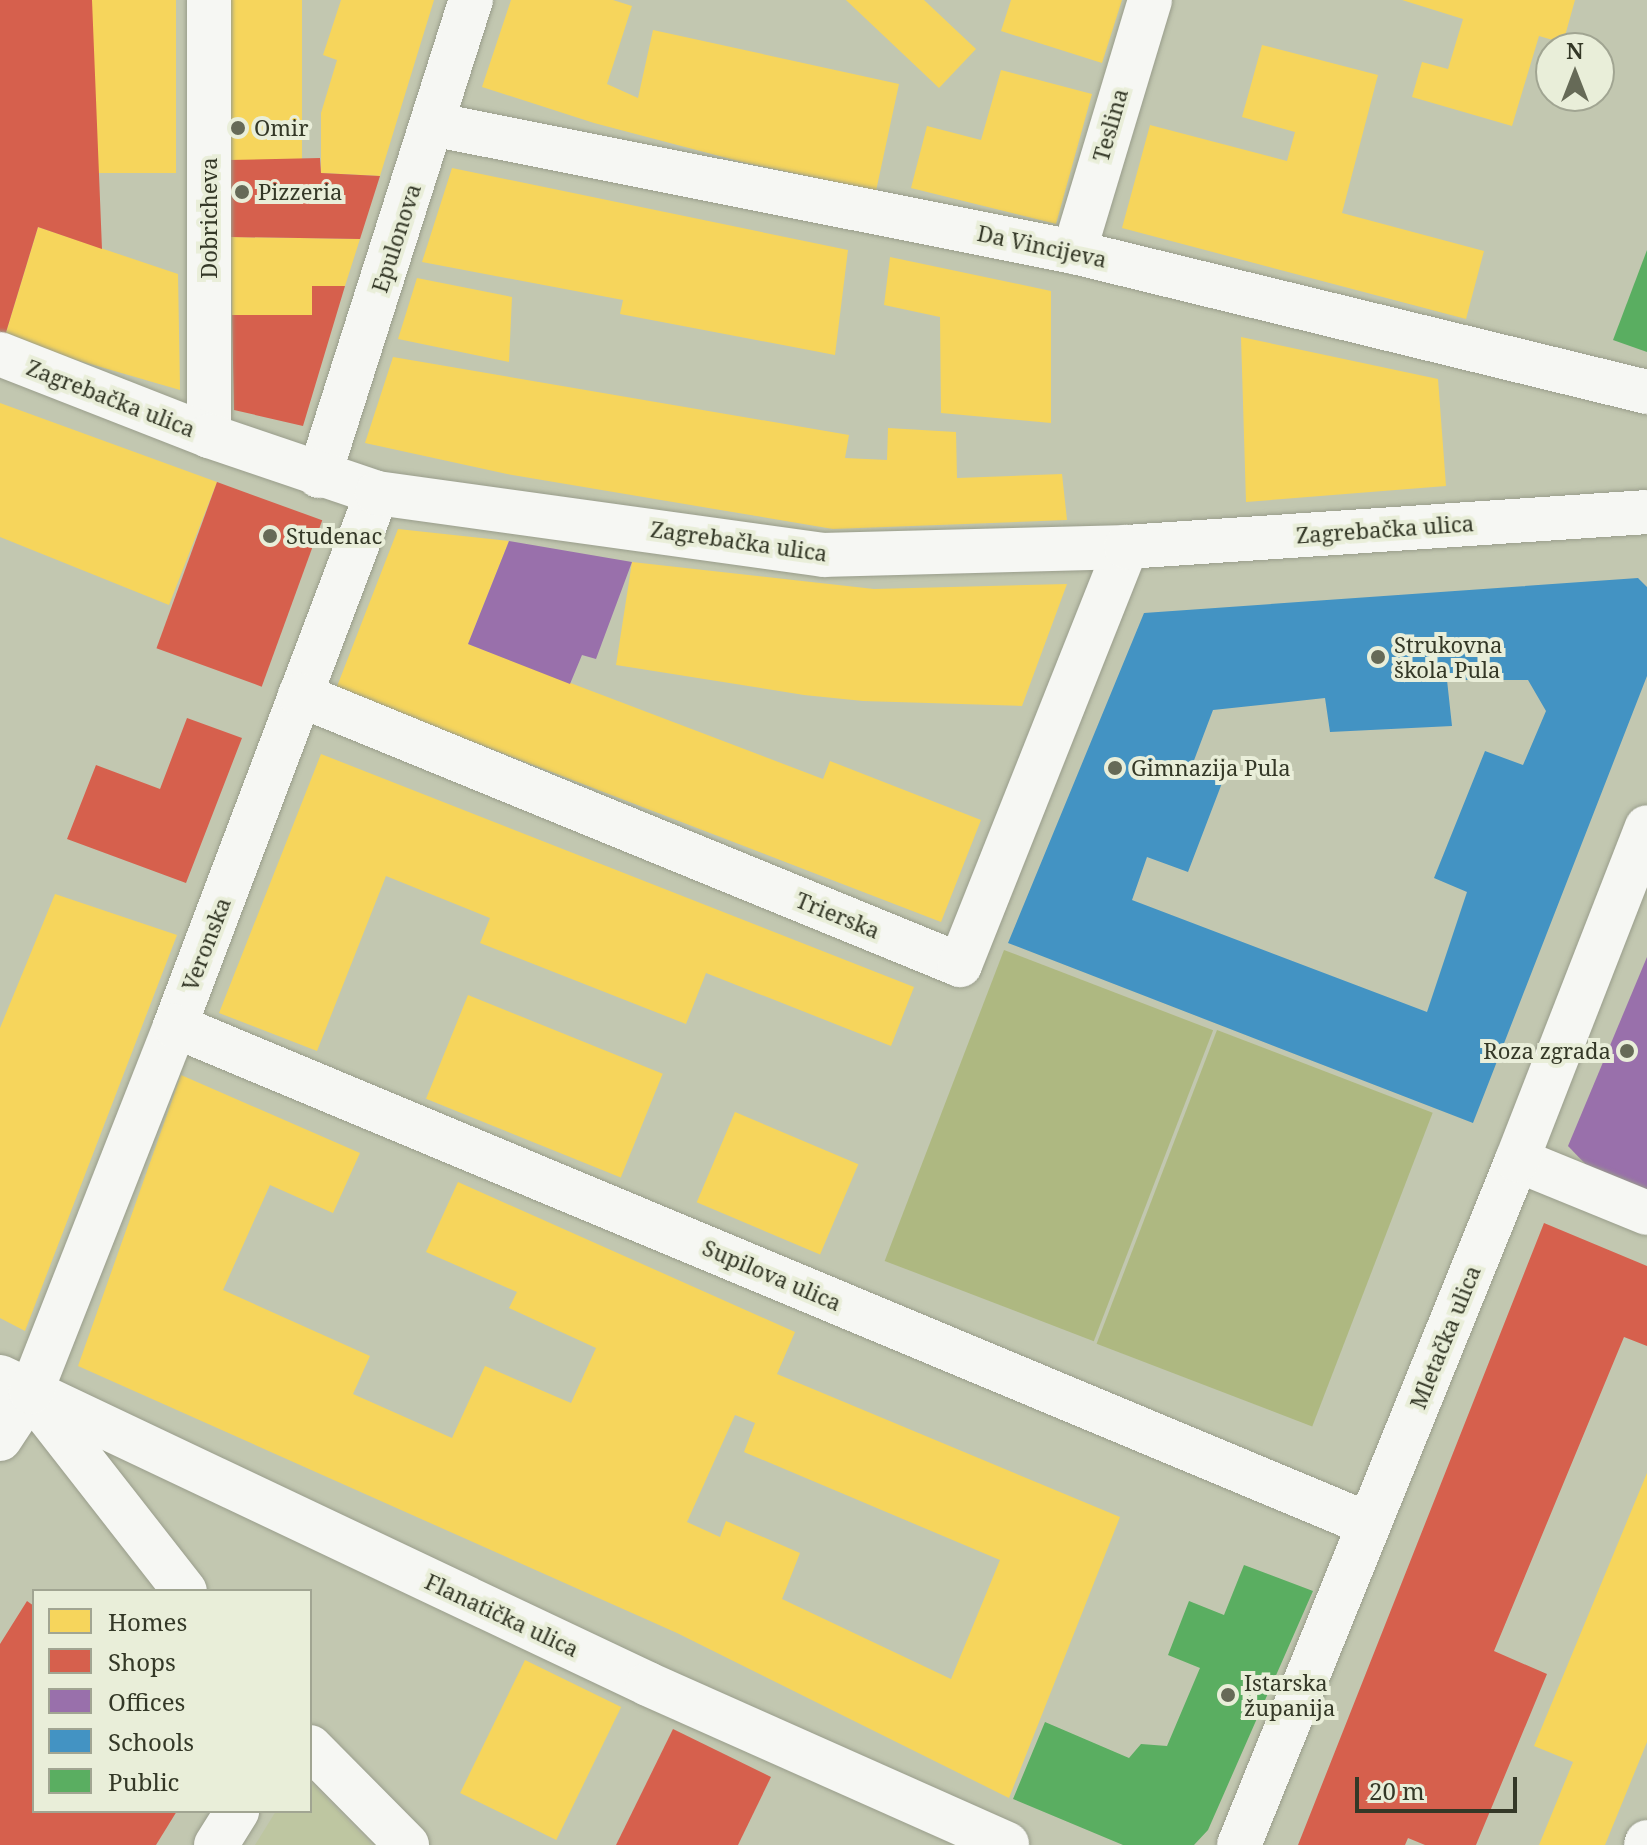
<!DOCTYPE html>
<html>
<head>
<meta charset="utf-8">
<style>
  body { margin:0 }
  #map { position:relative; width:1647px; height:1845px; overflow:hidden; background:#c2c7b0; font-family:"Noto Serif",serif }
  div>[style] { position:absolute }
  .built>* { inset:0; background:#bec6a1 }
  .green>* { inset:0; background:#aeb881; transform-origin:0 0 }
  .homes>* { inset:0; background:#f6d55c; transform-origin:0 0 }
  .shops>* { inset:0; background:#d6604d; transform-origin:0 0 }
  .offices>* { inset:0; background:#9970ab }
  .schools>* { inset:0; background:#4393c3 }
  .public>* { inset:0; background:#5aae61 }
  .roads { filter:drop-shadow(0 0 2px #999d8b) drop-shadow(0 0 2px #999d8b) }
  .pedestrian>* { height:44px; margin:-22px; padding:0 22px; transform-origin:22px; border-radius:22px; background:#f6f7f3 }
  .minor>* { height:44px; margin:-22px; padding:0 22px; transform-origin:22px; border-radius:22px; background:#f6f7f3 }
  .tertiary>* { height:44px; margin:-22px; padding:0 22px; transform-origin:22px; border-radius:22px; background:#f6f7f3 }
  .secondary>* { height:44px; margin:-22px; padding:0 22px; transform-origin:22px; border-radius:22px; background:#f6f7f3 }
  .dots>* { width:22px; height:22px; translate:-50% -50%; box-sizing:border-box; border:4px solid #e9eed9; border-radius:50% }
  span { translate:-50% -50%; white-space:nowrap; text-align:center; line-height:1.15; -webkit-text-stroke:8px #e9eed9; paint-order:stroke }
  .street-label { font-size:22px; color:#343827 }
  .poi-label { font-size:22px; color:#343827 }
  .left { translate:0 -50%; text-align:left }
  .right { translate:-100% -50%; text-align:right }
  .legend { position:absolute; left:32px; top:1589px; width:280px; height:224px; box-sizing:border-box; background:#e9eed9; border:2px solid #a1a592; margin:0; padding:10px 14px; list-style:none; font-size:24px; color:#343827 }
  .legend li { display:flex; align-items:center; gap:16px; height:40px }
  .legend b { width:40px; border:2px solid #a1a592 }
  .north { position:absolute; left:1535px; top:32px; width:80px; height:80px; box-sizing:border-box; background:#e9eed9; border:2px solid #a1a592; border-radius:50%; rotate:0deg; font-size:22px; font-weight:700; line-height:32px; text-align:center; color:#343827 }
  .north::after { content:''; display:block; margin:auto; width:28px; height:36px; background:#666a57; clip-path:polygon(50% 0,100% 100%,50% 72%,0 100%) }
  .scale { position:absolute; left:1355px; top:1777px; width:162px; height:36px; box-sizing:border-box; border:4px solid #343827; border-top:0; padding-left:10px; font-size:24px; line-height:28px; white-space:nowrap; color:#343827; -webkit-text-stroke:6px #e9eed9; paint-order:stroke }
</style>
</head>
<body>
<div id="map">
  <div class="built">
    <i style="clip-path:polygon(310px 1782px,372px 1845px,255px 1845px,276px 1811px,310px 1811px)"></i>
  </div>
  <div class="green">
    <i style="left:1004px;top:950px;width:224px;height:333px;rotate:21deg"></i>
    <i style="left:1217px;top:1030px;width:231px;height:336px;rotate:21deg"></i>
  </div>
  <div class="homes">
    <i style="left:92px;top:0;width:84px;height:173px"></i>
    <i style="left:229px;top:0;width:73px;height:160px"></i>
    <i style="clip-path:polygon(341px 0,434px 0,380px 176px,321px 173px,321px 113px,337px 60px,323px 55px)"></i>
    <i style="clip-path:polygon(511px 0,613px 0,632px 6px,607px 84px,638px 98px,653px 30px,899px 84px,876px 191px,742px 162px,594px 123px,482px 87px)"></i>
    <i style="clip-path:polygon(846px 0,924px 0,976px 49px,939px 88px)"></i>
    <i style="clip-path:polygon(1011px 0,1122px 0,1102px 63px,1001px 31px)"></i>
    <i style="clip-path:polygon(1402px 0,1575px 0,1563px 43px,1539px 36px,1512px 126px,1412px 97px,1422px 62px,1448px 69px,1463px 19px)"></i>
    <i style="clip-path:polygon(1262px 45px,1378px 75px,1342px 213px,1484px 251px,1466px 319px,1122px 228px,1150px 125px,1287px 161px,1295px 132px,1242px 117px)"></i>
    <i style="clip-path:polygon(1001px 70px,1092px 94px,1056px 224px,911px 188px,927px 126px,981px 140px)"></i>
    <i style="clip-path:polygon(452px 168px,848px 250px,835px 355px,620px 314px,623px 300px,422px 262px)"></i>
    <i style="clip-path:polygon(38px 227px,178px 274px,180px 390px,4px 339px)"></i>
    <i style="clip-path:polygon(231px 237px,360px 239px,345px 286px,312px 286px,312px 315px,232px 315px)"></i>
    <i style="clip-path:polygon(890px 257px,1051px 291px,1051px 423px,941px 413px,940px 317px,884px 305px)"></i>
    <i style="clip-path:polygon(417px 278px,512px 297px,509px 362px,398px 339px)"></i>
    <i style="clip-path:polygon(1241px 337px,1438px 379px,1446px 486px,1246px 502px)"></i>
    <i style="clip-path:polygon(393px 357px,849px 435px,845px 458px,887px 460px,888px 428px,956px 432px,957px 478px,1062px 474px,1067px 520px,833px 529px,507px 474px,365px 443px)"></i>
    <i style="clip-path:polygon(0 403px,217px 482px,169px 605px,0 537px)"></i>
    <i style="clip-path:polygon(398px 529px,509px 541px,468px 644px,823px 779px,830px 761px,981px 820px,941px 922px,336px 689px)"></i>
    <i style="clip-path:polygon(632px 562px,874px 589px,1067px 584px,1022px 706px,863px 701px,804px 695px,616px 665px)"></i>
    <i style="clip-path:polygon(321px 754px,914px 987px,891px 1046px,706px 973px,686px 1024px,480px 943px,490px 918px,386px 876px,317px 1051px,219px 1013px)"></i>
    <i style="clip-path:polygon(55px 894px,177px 935px,25px 1331px,0 1318px,0 1028px)"></i>
    <i style="left:468px;top:995px;width:210px;height:112px;rotate:22deg"></i>
    <i style="clip-path:polygon(evenodd,181px 1075px,360px 1153px,333px 1213px,270px 1185px,223px 1290px,370px 1356px,353px 1394px,452px 1438px,485px 1366px,571px 1403px,596px 1348px,509px 1308px,517px 1292px,426px 1252px,458px 1182px,795px 1332px,777px 1374px,1120px 1517px,1009px 1798px,677px 1633px,78px 1366px,181px 1075px,735px 1415px,755px 1423px,744px 1452px,1000px 1560px,951px 1679px,782px 1599px,800px 1553px,726px 1521px,720px 1537px,687px 1522px,735px 1415px)"></i>
    <i style="left:735px;top:1112px;width:134px;height:98px;rotate:23deg"></i>
    <i style="clip-path:polygon(1647px 1473px,1647px 1742px,1605px 1845px,1539px 1845px,1573px 1762px,1534px 1746px)"></i>
    <i style="left:525px;top:1660px;width:107px;height:148px;rotate:26deg"></i>
  </div>
  <div class="shops">
    <i style="clip-path:polygon(0 0,92px 0,102px 249px,38px 227px,4px 339px,0 337px)"></i>
    <i style="clip-path:polygon(320px 158px,321px 173px,380px 176px,360px 239px,231px 237px,229px 160px)"></i>
    <i style="clip-path:polygon(312px 286px,345px 286px,303px 426px,234px 410px,232px 315px,312px 315px)"></i>
    <i style="left:217px;top:482px;width:112px;height:177px;rotate:20deg"></i>
    <i style="clip-path:polygon(187px 718px,242px 738px,186px 883px,67px 839px,96px 765px,160px 789px)"></i>
    <i style="clip-path:polygon(1544px 1223px,1647px 1266px,1647px 1346px,1624px 1337px,1494px 1651px,1547px 1674px,1476px 1845px,1425px 1845px,1408px 1838px,1405px 1845px,1298px 1845px)"></i>
    <i style="clip-path:polygon(27px 1601px,34px 1606px,34px 1811px,177px 1811px,156px 1845px,0 1845px,0 1644px)"></i>
    <i style="clip-path:polygon(673px 1729px,771px 1777px,738px 1845px,616px 1845px)"></i>
  </div>
  <div class="offices">
    <i style="clip-path:polygon(509px 541px,632px 562px,596px 659px,582px 655px,570px 684px,468px 644px)"></i>
    <i style="clip-path:polygon(1647px 957px,1647px 1194px,1594px 1173px,1568px 1146px)"></i>
  </div>
  <div class="schools">
    <i style="clip-path:polygon(evenodd,1638px 578px,1647px 587px,1647px 676px,1473px 1123px,1008px 943px,1144px 613px,1638px 578px,1447px 680px,1528px 680px,1546px 711px,1523px 765px,1485px 751px,1434px 878px,1467px 892px,1427px 1012px,1132px 900px,1147px 857px,1188px 872px,1222px 783px,1190px 771px,1213px 710px,1325px 698px,1330px 732px,1452px 726px,1447px 680px)"></i>
  </div>
  <div class="public">
    <i style="clip-path:polygon(1647px 250px,1647px 352px,1613px 340px)"></i>
    <i style="clip-path:polygon(1244px 1565px,1313px 1591px,1208px 1830px,1194px 1845px,1123px 1845px,1013px 1799px,1045px 1722px,1129px 1758px,1141px 1744px,1167px 1746px,1200px 1668px,1168px 1655px,1189px 1601px,1224px 1615px)"></i>
  </div>
  <div class="roads">
    <div class="pedestrian">
      <i style="left:0;top:1377px;width:717px;rotate:25.35deg"></i>
      <i style="left:648px;top:1684px;width:393px;rotate:24deg"></i>
      <i style="left:34px;top:1398px;width:245px;rotate:52deg"></i>
      <i style="left:0;top:1439px;width:56px;rotate:-56.6deg"></i>
      <i style="left:31px;top:1392px;width:393px;rotate:-68.5deg"></i>
      <i style="left:310px;top:1747px;width:138px;rotate:45.3deg"></i>
      <i style="left:216px;top:1845px;width:40px;rotate:-58deg"></i>
    </div>
    <div class="minor">
      <i style="left:432px;top:124px;width:655px;rotate:11.28deg"></i>
      <i style="left:1074px;top:252px;width:590px;rotate:13.73deg"></i>
      <i style="left:1074px;top:252px;width:263px;rotate:-73.2deg"></i>
      <i style="left:209px;top:436px;width:436px;rotate:-90deg"></i>
      <i style="left:319px;top:476px;width:500px;rotate:-72.3deg"></i>
      <i style="left:377px;top:493px;width:570px;rotate:110.76deg"></i>
      <i style="left:175px;top:1026px;width:1293px;rotate:22.66deg"></i>
      <i style="left:300px;top:695px;width:713px;rotate:22.25deg"></i>
      <i style="left:960px;top:965px;width:450px;rotate:-68.3deg"></i>
      <i style="left:1517px;top:1160px;width:140px;rotate:22.2deg"></i>
      <i style="left:1646px;top:1845px;width:3px;rotate:-72deg"></i>
    </div>
    <div class="tertiary">
      <i style="left:0;top:354px;width:225px;rotate:21.4deg"></i>
      <i style="left:209px;top:436px;width:177px;rotate:18.7deg"></i>
      <i style="left:377px;top:493px;width:451px;rotate:7.9deg"></i>
      <i style="left:824px;top:555px;width:302px;rotate:-1.5deg"></i>
      <i style="left:1126px;top:547px;width:522px;rotate:-3.84deg"></i>
    </div>
    <div class="secondary">
      <i style="left:1239px;top:1845px;width:739px;rotate:-67.91deg"></i>
      <i style="left:1517px;top:1160px;width:357px;rotate:-68.7deg"></i>
    </div>
  </div>
  <div class="dots">
    <i style="left:238px;top:128px;background:#666a57"></i>
    <i style="left:242px;top:192px;background:#666a57"></i>
    <i style="left:270px;top:536px;background:#666a57"></i>
    <i style="left:1378px;top:657px;background:#666a57"></i>
    <i style="left:1115px;top:768px;background:#666a57"></i>
    <i style="left:1627px;top:1051px;background:#666a57"></i>
    <i style="left:1228px;top:1695px;background:#666a57"></i>
  </div>
  <div class="street-label">
    <span style="left:1110px;top:125px;rotate:-74deg">Teslina</span>
    <span style="left:209px;top:218px;rotate:-90deg">Dobricheva</span>
    <span style="left:396px;top:238px;rotate:-72deg">Epulonova</span>
    <span style="left:1042px;top:246px;rotate:12deg">Da Vincijeva</span>
    <span style="left:111px;top:398px;rotate:21deg">Zagrebačka ulica</span>
    <span style="left:1385px;top:529px;rotate:-4deg">Zagrebačka ulica</span>
    <span style="left:739px;top:541px;rotate:8deg">Zagrebačka ulica</span>
    <span style="left:838px;top:915px;rotate:22deg">Trierska</span>
    <span style="left:206px;top:944px;rotate:-69deg">Veronska</span>
    <span style="left:772px;top:1275px;rotate:23deg">Supilova ulica</span>
    <span style="left:1445px;top:1337px;rotate:-68deg">Mletačka ulica</span>
    <span style="left:502px;top:1615px;rotate:25deg">Flanatička ulica</span>
  </div>
  <div class="poi-label">
    <span class="left" style="left:254px;top:128px">Omir</span>
    <span class="left" style="left:258px;top:192px">Pizzeria</span>
    <span class="left" style="left:286px;top:536px">Studenac</span>
    <span class="left" style="left:1394px;top:657px">Strukovna<br>škola Pula</span>
    <span class="left" style="left:1131px;top:768px">Gimnazija Pula</span>
    <span class="right" style="left:1611px;top:1051px">Roza zgrada</span>
    <span class="left" style="left:1244px;top:1695px">Istarska<br>županija</span>
  </div>
  <ul class="legend">
  <li><b style="height:22px;background:#f6d55c"></b>Homes</li>
  <li><b style="height:22px;background:#d6604d"></b>Shops</li>
  <li><b style="height:22px;background:#9970ab"></b>Offices</li>
  <li><b style="height:22px;background:#4393c3"></b>Schools</li>
  <li><b style="height:22px;background:#5aae61"></b>Public</li>
  </ul>
  <div class="north">N</div>
  <div class="scale">20 m</div>
</div>
</body>
</html>
